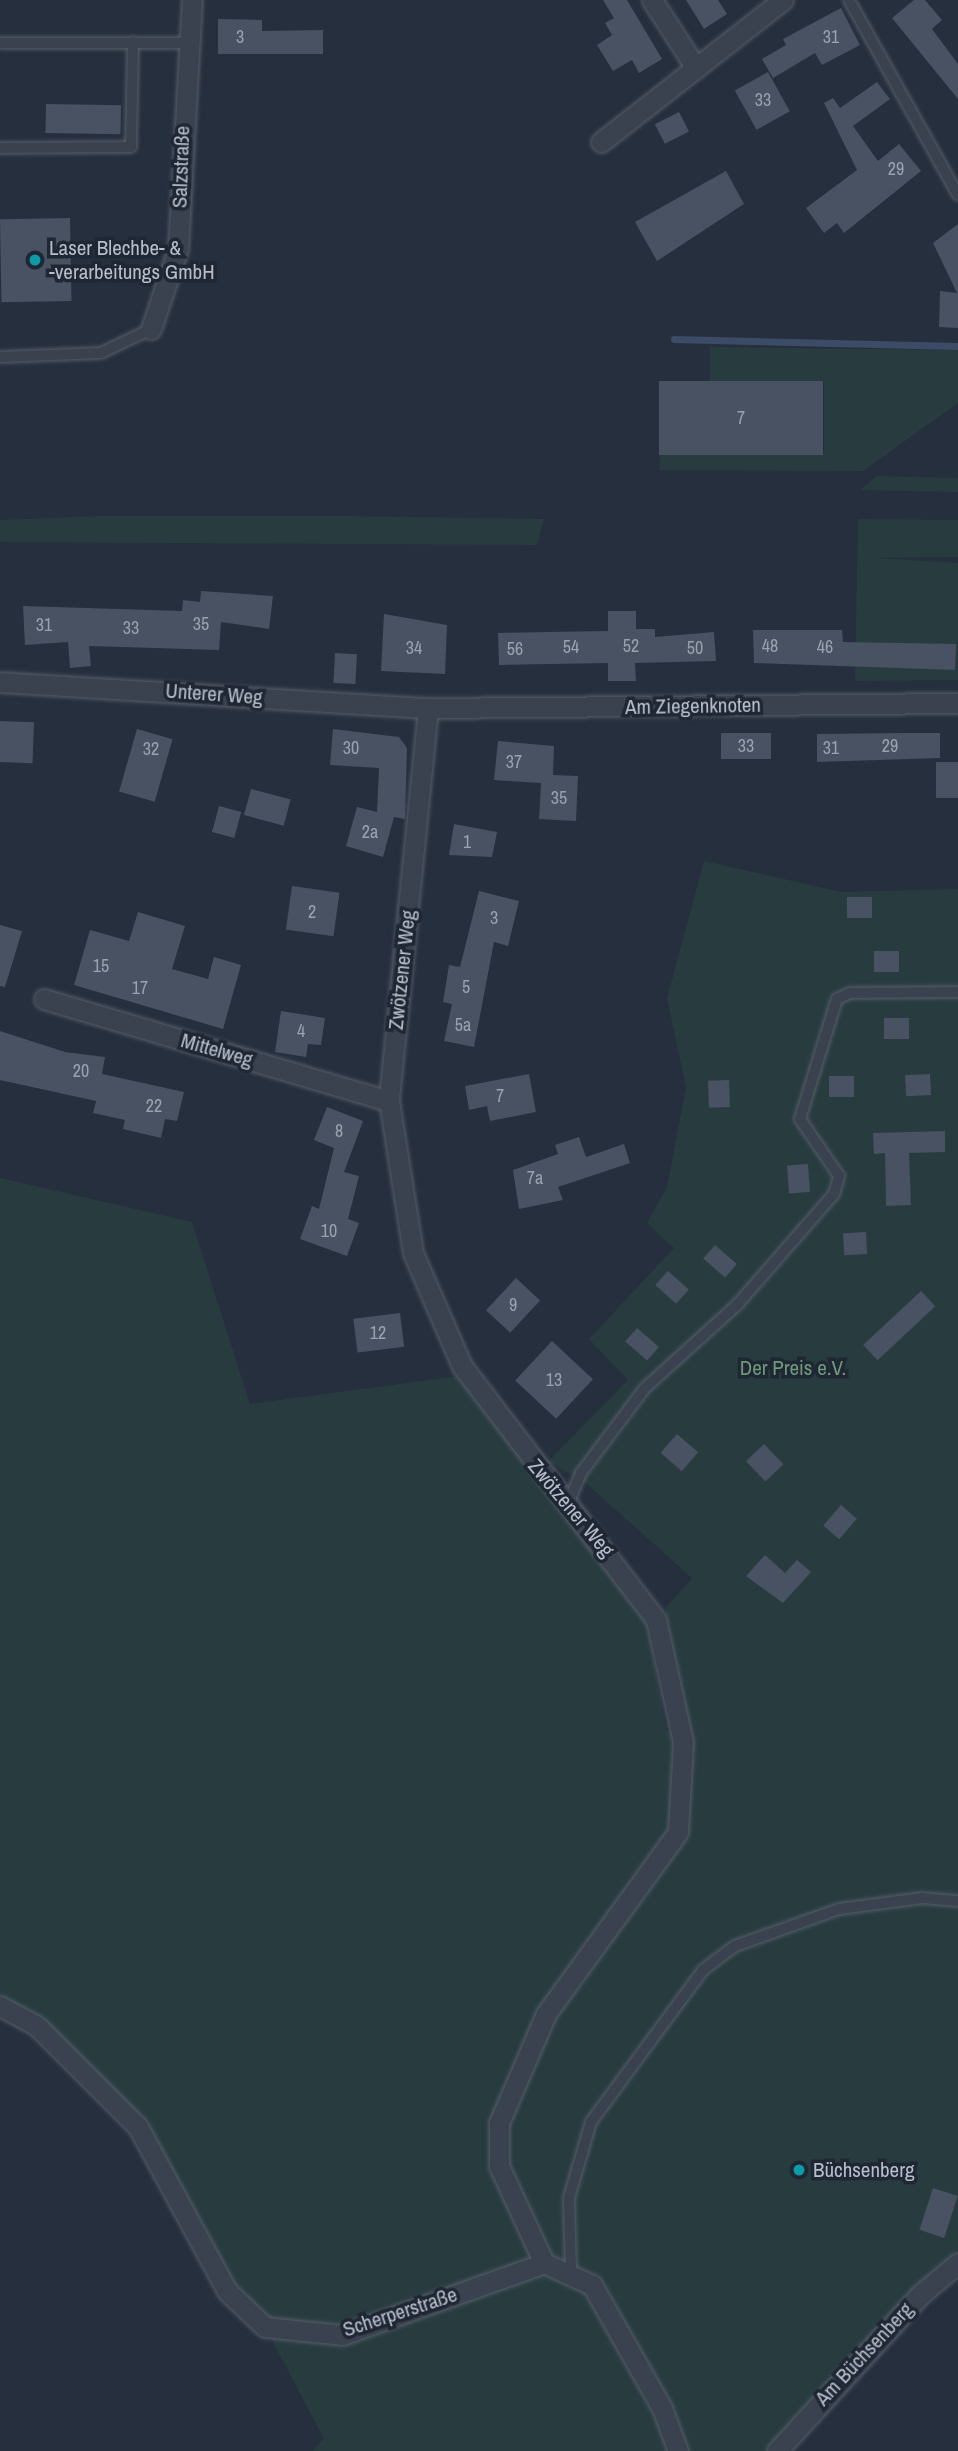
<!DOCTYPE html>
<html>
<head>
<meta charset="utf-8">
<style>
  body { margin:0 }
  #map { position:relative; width:958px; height:2451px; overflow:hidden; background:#262f3e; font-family:"Archivo Narrow",sans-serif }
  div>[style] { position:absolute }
  .green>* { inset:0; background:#283c3f }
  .stream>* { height:7px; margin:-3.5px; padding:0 3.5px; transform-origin:3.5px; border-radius:3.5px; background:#3d4c66 }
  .building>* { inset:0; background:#485262; transform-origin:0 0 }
  .roads { filter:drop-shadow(0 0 2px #555d69) drop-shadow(0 0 2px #555d69) }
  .lane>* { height:10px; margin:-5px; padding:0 5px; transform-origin:5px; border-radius:5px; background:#3a424f }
  .street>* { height:19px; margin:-9.5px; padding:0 9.5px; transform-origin:9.5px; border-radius:9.5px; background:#3a424f }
  .dots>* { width:19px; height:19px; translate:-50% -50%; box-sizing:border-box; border:4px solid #1f2734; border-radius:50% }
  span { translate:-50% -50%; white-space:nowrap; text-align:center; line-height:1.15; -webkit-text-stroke:7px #1f2734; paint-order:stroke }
  .number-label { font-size:18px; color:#9ba2af }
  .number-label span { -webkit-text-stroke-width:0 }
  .street-label { font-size:21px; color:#b7bdc9 }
  .poi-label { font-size:21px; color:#b7bdc9 }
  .left { translate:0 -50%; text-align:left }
  .park-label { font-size:21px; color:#6f997b }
</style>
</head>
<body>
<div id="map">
  <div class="green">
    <i style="clip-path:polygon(710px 347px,958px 350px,958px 403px,863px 471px,659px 470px,660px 455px,824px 454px,824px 381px,710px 381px)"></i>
    <i style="clip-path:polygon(877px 476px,958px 478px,958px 492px,860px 490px)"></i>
    <i style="clip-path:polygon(100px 516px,342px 516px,544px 519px,537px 545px,0 542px,0 520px)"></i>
    <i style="clip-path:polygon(858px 519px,958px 520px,958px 557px,875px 558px,958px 563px,958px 680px,855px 681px)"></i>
    <i style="clip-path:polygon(704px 861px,841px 892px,958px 889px,958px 2263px,777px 2451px,312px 2451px,324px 2439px,265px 2327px,227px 2291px,138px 2127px,0 2006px,0 1178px,192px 1222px,250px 1404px,459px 1376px,647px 1624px,666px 1730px,683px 1741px,680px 1686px,665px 1609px,692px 1578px,586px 1483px,548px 1462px,628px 1380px,589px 1339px,674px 1248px,647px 1223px,667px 1187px,686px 1087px,667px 998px)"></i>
  </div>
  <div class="stream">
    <i style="left:674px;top:339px;width:284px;rotate:1.4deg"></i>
  </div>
  <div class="building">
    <i style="clip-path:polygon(603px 0,627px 0,662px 59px,639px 73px,632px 60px,613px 71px,597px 45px,612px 35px,605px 23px,614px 18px)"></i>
    <i style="clip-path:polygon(686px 0,718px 0,727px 14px,704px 29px)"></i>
    <i style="clip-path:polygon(914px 0,925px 0,942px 20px,932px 29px,958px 64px,958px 99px,892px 18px)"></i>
    <i style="clip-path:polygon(841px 8px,860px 45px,822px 65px,815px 53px,773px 78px,762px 59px,786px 45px,783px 39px)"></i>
    <i style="clip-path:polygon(218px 19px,262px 20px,262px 31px,323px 30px,323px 54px,218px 54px)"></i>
    <i style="left:768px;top:72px;width:45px;height:38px;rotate:61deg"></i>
    <i style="clip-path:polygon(877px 82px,890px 99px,853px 126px,878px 161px,899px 144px,921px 171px,844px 233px,837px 223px,824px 233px,806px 208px,857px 170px,824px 103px,833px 98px,840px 108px)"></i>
    <i style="left:46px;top:104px;width:75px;height:29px;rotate:1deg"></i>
    <i style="left:679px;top:112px;width:22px;height:27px;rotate:63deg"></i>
    <i style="clip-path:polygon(726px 171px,744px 204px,657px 261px,635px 222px)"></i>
    <i style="left:70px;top:218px;width:83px;height:70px;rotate:89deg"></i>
    <i style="clip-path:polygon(958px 224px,958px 328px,939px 327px,940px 291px,957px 293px,933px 243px)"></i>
    <i style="left:659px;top:381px;width:164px;height:74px"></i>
    <i style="clip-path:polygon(201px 591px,273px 596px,269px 629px,221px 622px,219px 650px,89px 646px,91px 666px,70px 668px,68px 642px,25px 645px,23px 606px,182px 611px,183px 600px,200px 602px)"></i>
    <i style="clip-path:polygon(608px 611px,636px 611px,636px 629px,655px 629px,655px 637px,714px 632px,716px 661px,635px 663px,636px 681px,608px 681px,608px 663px,499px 665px,498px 633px,608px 631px)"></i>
    <i style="clip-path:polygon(384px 614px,447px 625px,445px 674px,381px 671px)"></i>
    <i style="clip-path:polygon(753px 630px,842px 630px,843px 642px,956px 644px,955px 670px,754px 663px)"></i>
    <i style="left:335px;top:653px;width:22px;height:30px;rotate:3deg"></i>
    <i style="left:0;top:721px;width:34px;height:41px;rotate:2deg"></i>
    <i style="left:137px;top:729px;width:37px;height:65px;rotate:16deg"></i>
    <i style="clip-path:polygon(333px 729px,399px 737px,407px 748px,405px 819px,394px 817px,383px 857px,346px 846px,357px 807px,377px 812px,379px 768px,330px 765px)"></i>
    <i style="left:771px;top:733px;width:26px;height:50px;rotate:90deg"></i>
    <i style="clip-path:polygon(905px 733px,940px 733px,940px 758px,817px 762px,817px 734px)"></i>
    <i style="clip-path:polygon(498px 741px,554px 746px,553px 775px,578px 776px,576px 821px,539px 819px,541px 783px,494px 780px)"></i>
    <i style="left:936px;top:762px;width:22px;height:36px"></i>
    <i style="left:251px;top:789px;width:41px;height:27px;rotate:15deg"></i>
    <i style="left:219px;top:806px;width:23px;height:27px;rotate:15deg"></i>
    <i style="clip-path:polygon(454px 824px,497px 832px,492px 857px,449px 855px)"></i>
    <i style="left:292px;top:886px;width:48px;height:44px;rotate:8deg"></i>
    <i style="clip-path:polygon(479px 891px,519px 901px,508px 946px,494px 942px,474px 1047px,444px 1041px,452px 1004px,443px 1002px,449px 965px,460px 967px)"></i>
    <i style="left:847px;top:897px;width:25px;height:21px"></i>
    <i style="clip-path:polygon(138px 912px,185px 926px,172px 969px,208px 979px,214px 957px,241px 965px,223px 1029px,74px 985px,90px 930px,129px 941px)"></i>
    <i style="clip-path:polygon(0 925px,22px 931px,5px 987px,0 986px)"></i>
    <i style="left:899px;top:951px;width:21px;height:25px;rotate:90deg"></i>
    <i style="clip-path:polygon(281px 1011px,325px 1018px,321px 1045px,308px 1044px,306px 1057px,275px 1052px)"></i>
    <i style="left:909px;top:1018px;width:21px;height:25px;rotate:90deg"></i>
    <i style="clip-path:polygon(0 1031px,65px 1052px,105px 1057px,102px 1074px,184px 1092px,177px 1121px,165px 1119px,161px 1138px,123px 1129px,125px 1120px,93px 1113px,96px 1101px,0 1080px)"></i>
    <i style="clip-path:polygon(529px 1074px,536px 1112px,490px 1121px,487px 1106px,469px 1110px,465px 1086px)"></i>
    <i style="left:930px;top:1074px;width:21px;height:25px;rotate:87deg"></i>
    <i style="left:829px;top:1076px;width:25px;height:21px"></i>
    <i style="left:729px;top:1080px;width:27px;height:21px;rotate:88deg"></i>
    <i style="clip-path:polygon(327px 1107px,363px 1121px,344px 1172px,359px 1176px,348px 1219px,359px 1223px,347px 1256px,300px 1239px,312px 1206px,319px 1209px,334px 1148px,314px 1140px)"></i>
    <i style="clip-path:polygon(945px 1131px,945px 1152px,909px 1153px,911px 1205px,886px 1206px,885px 1153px,874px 1154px,873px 1133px)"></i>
    <i style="clip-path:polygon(579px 1137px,586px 1157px,624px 1144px,630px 1163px,558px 1187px,563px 1200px,519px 1209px,513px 1170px,558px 1154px,555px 1145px)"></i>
    <i style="left:808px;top:1164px;width:28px;height:21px;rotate:86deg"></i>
    <i style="left:866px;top:1232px;width:22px;height:23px;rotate:87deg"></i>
    <i style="left:715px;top:1245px;width:29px;height:18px;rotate:41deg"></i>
    <i style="left:668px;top:1271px;width:28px;height:19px;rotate:42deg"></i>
    <i style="left:516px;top:1278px;width:33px;height:44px;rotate:43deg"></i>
    <i style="left:921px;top:1291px;width:21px;height:79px;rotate:47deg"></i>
    <i style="left:400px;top:1313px;width:34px;height:47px;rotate:83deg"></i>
    <i style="left:637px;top:1328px;width:29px;height:18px;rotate:41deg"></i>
    <i style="left:552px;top:1341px;width:56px;height:54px;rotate:43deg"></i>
    <i style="left:677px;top:1434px;width:28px;height:25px;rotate:41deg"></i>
    <i style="left:764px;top:1444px;width:28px;height:25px;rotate:46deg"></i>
    <i style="left:841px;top:1505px;width:21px;height:27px;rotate:41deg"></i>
    <i style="clip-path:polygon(765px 1555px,785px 1573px,797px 1560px,811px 1572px,783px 1603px,746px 1576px)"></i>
    <i style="left:933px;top:2188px;width:26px;height:44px;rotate:18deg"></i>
  </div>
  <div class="roads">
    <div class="lane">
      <i style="left:849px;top:0;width:223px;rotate:60.8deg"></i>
      <i style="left:0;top:43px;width:188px"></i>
      <i style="left:0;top:148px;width:131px;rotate:-0.4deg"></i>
      <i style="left:131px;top:147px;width:105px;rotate:-88.9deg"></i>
      <i style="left:0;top:357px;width:101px;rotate:-2.3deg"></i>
      <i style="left:101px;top:353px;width:55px;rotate:-25.6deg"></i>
      <i style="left:567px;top:1506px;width:36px;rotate:-67deg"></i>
      <i style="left:581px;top:1473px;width:106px;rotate:-53deg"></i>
      <i style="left:645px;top:1388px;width:124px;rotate:-42.1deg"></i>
      <i style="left:737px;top:1305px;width:147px;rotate:-48.9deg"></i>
      <i style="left:834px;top:1194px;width:19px;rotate:-74deg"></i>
      <i style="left:839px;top:1176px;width:69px;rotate:-124.4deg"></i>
      <i style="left:800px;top:1119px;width:126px;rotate:-72.9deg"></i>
      <i style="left:837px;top:999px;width:14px;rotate:-25deg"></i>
      <i style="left:850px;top:993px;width:108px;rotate:-0.5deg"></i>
      <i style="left:571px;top:2271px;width:73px;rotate:-91.6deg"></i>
      <i style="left:569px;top:2198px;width:79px;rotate:-73.9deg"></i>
      <i style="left:591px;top:2122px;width:189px;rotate:-53.6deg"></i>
      <i style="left:703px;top:1970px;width:40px;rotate:-37deg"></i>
      <i style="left:735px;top:1946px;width:110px;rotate:-19.6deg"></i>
      <i style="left:839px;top:1909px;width:84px;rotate:-7.5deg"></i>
      <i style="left:922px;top:1898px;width:36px;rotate:5deg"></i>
    </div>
    <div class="street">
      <i style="left:652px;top:0;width:81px;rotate:57.1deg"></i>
      <i style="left:601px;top:142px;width:231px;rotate:-38deg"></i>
      <i style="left:151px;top:329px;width:84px;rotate:-71.4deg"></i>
      <i style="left:178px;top:249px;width:249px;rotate:-86.8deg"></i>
      <i style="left:0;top:682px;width:429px;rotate:3.5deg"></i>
      <i style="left:428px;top:708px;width:530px;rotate:-0.54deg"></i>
      <i style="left:428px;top:708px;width:395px;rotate:95.7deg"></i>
      <i style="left:389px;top:1101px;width:154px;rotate:81deg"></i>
      <i style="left:413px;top:1253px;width:123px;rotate:66.6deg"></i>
      <i style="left:462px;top:1366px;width:320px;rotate:52.6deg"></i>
      <i style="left:656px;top:1620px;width:125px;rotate:77.5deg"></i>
      <i style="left:683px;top:1742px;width:90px;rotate:93.2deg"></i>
      <i style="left:678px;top:1832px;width:225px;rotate:126deg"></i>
      <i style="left:546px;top:2014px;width:119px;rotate:113.3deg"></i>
      <i style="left:499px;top:2123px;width:43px;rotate:90deg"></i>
      <i style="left:499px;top:2166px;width:107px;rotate:65.1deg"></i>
      <i style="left:44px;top:999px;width:360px;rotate:16.5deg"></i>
      <i style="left:0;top:2006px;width:42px;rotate:28.4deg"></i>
      <i style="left:37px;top:2026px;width:143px;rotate:45deg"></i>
      <i style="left:138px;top:2127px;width:187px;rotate:61.5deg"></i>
      <i style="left:227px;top:2291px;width:52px;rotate:43.5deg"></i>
      <i style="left:265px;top:2327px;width:77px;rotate:5.9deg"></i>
      <i style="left:342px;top:2335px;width:214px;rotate:-19.6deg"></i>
      <i style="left:544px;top:2263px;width:53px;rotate:24.6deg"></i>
      <i style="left:592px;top:2285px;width:142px;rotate:60.4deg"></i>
      <i style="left:662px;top:2408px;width:46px;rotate:69.6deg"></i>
      <i style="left:777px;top:2451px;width:213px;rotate:-47.5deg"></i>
      <i style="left:921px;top:2294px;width:48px;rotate:-40deg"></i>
    </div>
  </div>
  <div class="dots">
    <i style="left:35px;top:260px;background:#0f9aa8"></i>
    <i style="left:799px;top:2170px;background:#0f9aa8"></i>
  </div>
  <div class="number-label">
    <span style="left:240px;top:37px">3</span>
    <span style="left:831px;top:37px">31</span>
    <span style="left:763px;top:100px">33</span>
    <span style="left:896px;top:169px">29</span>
    <span style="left:741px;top:418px">7</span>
    <span style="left:201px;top:624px">35</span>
    <span style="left:44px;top:625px">31</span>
    <span style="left:131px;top:628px">33</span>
    <span style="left:631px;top:646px">52</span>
    <span style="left:770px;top:646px">48</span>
    <span style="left:571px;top:647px">54</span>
    <span style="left:825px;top:647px">46</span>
    <span style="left:414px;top:648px">34</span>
    <span style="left:695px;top:648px">50</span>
    <span style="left:515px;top:649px">56</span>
    <span style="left:746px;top:746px">33</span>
    <span style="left:890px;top:746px">29</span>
    <span style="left:351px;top:748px">30</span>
    <span style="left:831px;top:748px">31</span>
    <span style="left:151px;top:749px">32</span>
    <span style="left:514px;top:762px">37</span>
    <span style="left:559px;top:798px">35</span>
    <span style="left:370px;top:832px">2a</span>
    <span style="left:467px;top:842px">1</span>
    <span style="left:312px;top:912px">2</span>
    <span style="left:494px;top:918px">3</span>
    <span style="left:101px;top:966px">15</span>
    <span style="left:466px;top:987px">5</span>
    <span style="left:140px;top:988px">17</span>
    <span style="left:463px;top:1025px">5a</span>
    <span style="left:301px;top:1031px">4</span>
    <span style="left:81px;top:1071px">20</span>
    <span style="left:500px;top:1096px">7</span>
    <span style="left:154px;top:1106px">22</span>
    <span style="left:339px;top:1131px">8</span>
    <span style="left:535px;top:1178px">7a</span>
    <span style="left:329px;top:1231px">10</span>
    <span style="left:513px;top:1305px">9</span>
    <span style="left:378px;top:1333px">12</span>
    <span style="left:554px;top:1380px">13</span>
  </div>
  <div class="street-label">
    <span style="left:181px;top:167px;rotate:-88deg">Salzstraße</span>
    <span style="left:214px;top:694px;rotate:4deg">Unterer Weg</span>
    <span style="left:693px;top:706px;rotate:-1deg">Am Ziegenknoten</span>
    <span style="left:402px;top:970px;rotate:-84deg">Zwötzener Weg</span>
    <span style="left:217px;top:1050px;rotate:16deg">Mittelweg</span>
    <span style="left:571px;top:1508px;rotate:50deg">Zwötzener Weg</span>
    <span style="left:400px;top:2312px;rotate:-18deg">Scherperstraße</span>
    <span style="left:864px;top:2354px;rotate:-47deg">Am Büchsenberg</span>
  </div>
  <div class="poi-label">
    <span class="left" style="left:49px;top:260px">Laser Blechbe- &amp;<br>-verarbeitungs GmbH</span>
    <span class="left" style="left:813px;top:2170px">Büchsenberg</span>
  </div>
  <div class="park-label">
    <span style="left:793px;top:1368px">Der Preis e.V.</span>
  </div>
</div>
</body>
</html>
